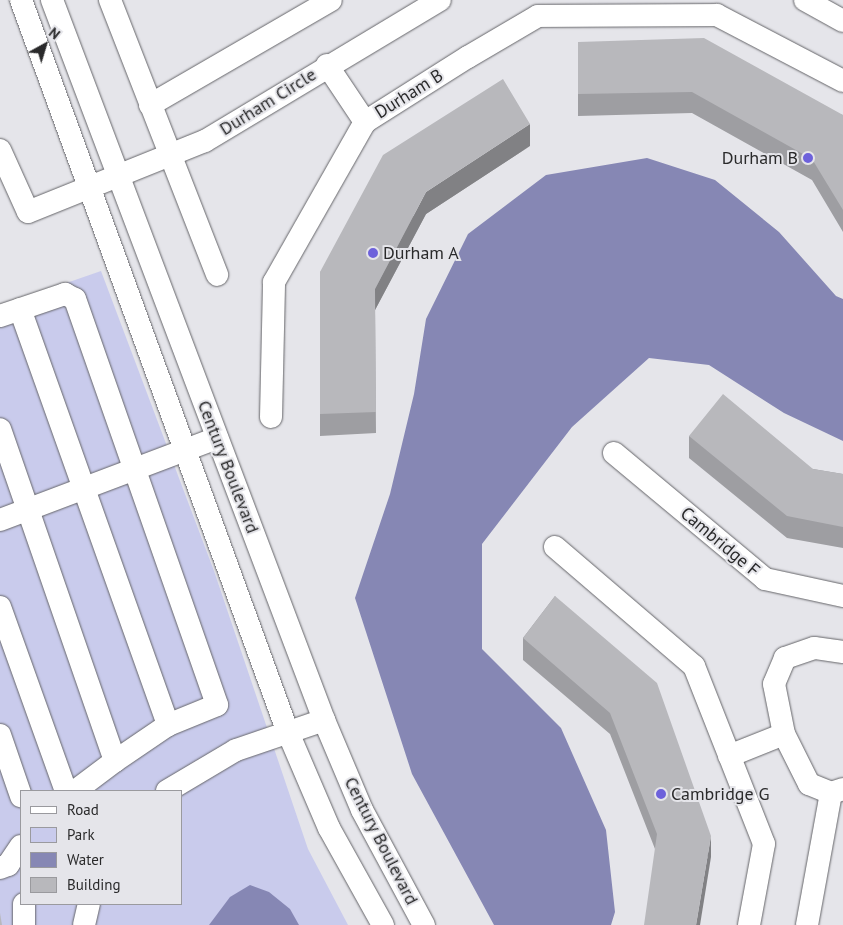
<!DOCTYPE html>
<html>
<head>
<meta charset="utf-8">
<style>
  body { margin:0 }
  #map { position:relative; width:843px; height:925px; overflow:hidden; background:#e5e5ea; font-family:"PT Sans",sans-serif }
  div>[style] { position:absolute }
  .green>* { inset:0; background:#c9cbec }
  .water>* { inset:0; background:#8687b4 }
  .roads { filter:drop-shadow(0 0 1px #656569) drop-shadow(0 0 1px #656569) }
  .minor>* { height:22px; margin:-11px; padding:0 11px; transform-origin:11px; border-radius:11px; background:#fff }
  .wall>* { inset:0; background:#9e9ea2 }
  .shaded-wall>* { inset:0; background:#818184 }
  .building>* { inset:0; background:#b8b8bc }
  .dots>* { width:14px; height:14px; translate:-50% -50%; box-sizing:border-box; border:2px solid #e5e5ea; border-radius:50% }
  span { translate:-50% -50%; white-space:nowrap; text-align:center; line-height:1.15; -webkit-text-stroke:4px #e5e5ea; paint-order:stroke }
  .street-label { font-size:18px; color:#2a2a2b }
  .poi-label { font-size:18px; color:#2a2a2b }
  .right { translate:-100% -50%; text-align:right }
  .left { translate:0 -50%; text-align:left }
  .legend { position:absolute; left:20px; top:790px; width:162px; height:115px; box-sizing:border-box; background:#e5e5ea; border:1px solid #9a9a9e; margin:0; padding:6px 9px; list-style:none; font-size:15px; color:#2a2a2b }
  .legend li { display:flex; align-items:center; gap:10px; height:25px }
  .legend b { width:25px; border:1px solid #9a9a9e }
  .north { position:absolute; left:20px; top:20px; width:50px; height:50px; -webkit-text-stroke:4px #e5e5ea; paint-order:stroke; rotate:39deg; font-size:14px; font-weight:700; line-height:20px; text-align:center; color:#2a2a2b }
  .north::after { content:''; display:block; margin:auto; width:18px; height:22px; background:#2a2a2b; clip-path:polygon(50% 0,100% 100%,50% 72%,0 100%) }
</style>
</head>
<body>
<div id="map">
  <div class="green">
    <i style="clip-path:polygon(evenodd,101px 271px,214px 571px,308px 849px,348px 925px,0 925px,0 306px,101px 271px,21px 791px,181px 791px,181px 904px,21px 904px,21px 791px)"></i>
  </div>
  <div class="water">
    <i style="clip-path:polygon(647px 158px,715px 180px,779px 232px,836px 296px,843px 299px,843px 441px,784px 413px,709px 365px,649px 358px,572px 427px,482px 544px,482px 649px,561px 728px,606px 830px,615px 912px,611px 925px,494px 925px,412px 774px,355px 598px,390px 494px,414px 394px,426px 319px,468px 234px,546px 175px)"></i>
    <i style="clip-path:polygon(250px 885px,269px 892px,290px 909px,299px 925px,209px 925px,230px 897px)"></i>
  </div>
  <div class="roads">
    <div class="minor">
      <i style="left:21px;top:0;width:777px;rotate:69.98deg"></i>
      <i style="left:287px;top:730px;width:107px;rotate:66.8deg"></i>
      <i style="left:329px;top:828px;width:111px;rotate:60.9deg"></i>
      <i style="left:52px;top:0;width:770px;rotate:69.3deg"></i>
      <i style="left:324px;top:720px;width:98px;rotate:67.1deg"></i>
      <i style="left:362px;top:810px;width:131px;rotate:61.7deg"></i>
      <i style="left:110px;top:0;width:295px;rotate:68.7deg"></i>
      <i style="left:805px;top:0;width:43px;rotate:28.9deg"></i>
      <i style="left:327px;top:65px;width:69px;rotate:56.3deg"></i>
      <i style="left:150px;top:105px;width:209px;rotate:-30.1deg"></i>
      <i style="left:0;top:150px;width:68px;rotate:65.7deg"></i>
      <i style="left:28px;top:212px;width:191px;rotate:-21.9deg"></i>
      <i style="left:205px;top:141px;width:274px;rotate:-31deg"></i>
      <i style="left:20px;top:309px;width:442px;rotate:70.4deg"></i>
      <i style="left:0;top:316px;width:69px;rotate:-18.7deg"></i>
      <i style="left:65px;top:294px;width:11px;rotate:27deg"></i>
      <i style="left:75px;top:299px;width:430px;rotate:70.7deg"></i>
      <i style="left:217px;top:705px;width:53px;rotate:157.8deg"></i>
      <i style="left:168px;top:725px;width:64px;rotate:145.8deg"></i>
      <i style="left:115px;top:761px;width:351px;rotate:-109.1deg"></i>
      <i style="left:271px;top:417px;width:135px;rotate:-88.7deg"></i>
      <i style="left:274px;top:282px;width:184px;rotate:-60.4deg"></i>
      <i style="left:365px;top:122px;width:122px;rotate:-32.3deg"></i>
      <i style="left:468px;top:57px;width:81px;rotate:-30.4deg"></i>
      <i style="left:538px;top:16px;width:179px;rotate:-0.3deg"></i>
      <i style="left:717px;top:15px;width:142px;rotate:27.6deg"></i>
      <i style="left:614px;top:453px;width:197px;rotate:39.8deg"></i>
      <i style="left:765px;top:579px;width:80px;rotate:12.3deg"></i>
      <i style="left:0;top:520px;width:232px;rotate:-20.7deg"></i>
      <i style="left:555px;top:547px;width:183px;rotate:40.6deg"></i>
      <i style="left:694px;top:666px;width:191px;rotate:68.5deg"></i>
      <i style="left:764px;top:844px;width:82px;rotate:100.5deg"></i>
      <i style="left:0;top:607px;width:195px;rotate:70.3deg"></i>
      <i style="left:843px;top:652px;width:29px;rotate:-172deg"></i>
      <i style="left:814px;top:648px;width:31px;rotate:161deg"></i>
      <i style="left:785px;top:658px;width:28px;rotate:113deg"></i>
      <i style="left:774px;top:684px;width:51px;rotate:78.7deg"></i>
      <i style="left:784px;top:734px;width:56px;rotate:63.4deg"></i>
      <i style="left:809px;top:784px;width:24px;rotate:22deg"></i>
      <i style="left:831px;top:793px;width:13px;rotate:-18deg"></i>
      <i style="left:0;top:735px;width:65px;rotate:71deg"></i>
      <i style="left:729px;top:756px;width:59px;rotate:-21.8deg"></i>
      <i style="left:75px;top:791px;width:50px;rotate:-36.9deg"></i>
      <i style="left:167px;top:791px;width:80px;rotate:-30.7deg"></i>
      <i style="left:236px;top:750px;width:93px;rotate:-18.8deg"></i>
      <i style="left:0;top:868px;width:9px;rotate:-21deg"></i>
      <i style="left:8px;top:865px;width:23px;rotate:-56deg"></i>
      <i style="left:24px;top:904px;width:21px;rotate:90deg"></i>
      <i style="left:84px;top:925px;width:22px;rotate:-77deg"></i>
      <i style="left:807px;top:925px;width:134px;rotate:-79.7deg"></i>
    </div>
  </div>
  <div class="wall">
    <i style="clip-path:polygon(578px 42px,843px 115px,843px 232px,812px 180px,692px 113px,578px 116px)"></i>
    <i style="clip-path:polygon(530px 146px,426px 214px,375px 310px,376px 433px,320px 436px,320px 272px)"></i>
    <i style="clip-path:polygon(689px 436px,813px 469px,843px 474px,843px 548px,787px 538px,689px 458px)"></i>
    <i style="clip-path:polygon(555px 596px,711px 857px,655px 849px,610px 734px,523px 660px,523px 638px)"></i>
  </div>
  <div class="shaded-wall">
    <i style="clip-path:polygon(530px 124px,530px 146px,426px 214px,375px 310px,375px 289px,426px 192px)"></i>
    <i style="clip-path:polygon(711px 836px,711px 857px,700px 925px,696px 925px)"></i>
  </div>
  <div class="building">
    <i style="clip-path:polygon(704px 38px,843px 115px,843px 210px,812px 159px,692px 92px,578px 94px,578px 42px)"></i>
    <i style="clip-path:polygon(503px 79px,530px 124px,426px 192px,375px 289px,376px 412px,320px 414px,320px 272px,383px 155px)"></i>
    <i style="clip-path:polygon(723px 394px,813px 469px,843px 474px,843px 527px,787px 516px,689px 436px)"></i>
    <i style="clip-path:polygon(555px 596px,657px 683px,711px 836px,696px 925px,644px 925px,657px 834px,610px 713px,523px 638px)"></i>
    <i style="clip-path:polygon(0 913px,2px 925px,0 925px)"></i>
  </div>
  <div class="dots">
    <i style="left:808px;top:158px;background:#6d61db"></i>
    <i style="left:373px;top:253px;background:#6d61db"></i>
    <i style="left:661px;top:794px;background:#6d61db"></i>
  </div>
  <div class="street-label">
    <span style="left:409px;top:94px;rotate:-32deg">Durham B</span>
    <span style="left:268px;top:102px;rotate:-32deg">Durham Circle</span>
    <span style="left:228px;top:467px;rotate:69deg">Century Boulevard</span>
    <span style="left:720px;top:542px;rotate:40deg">Cambridge F</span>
    <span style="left:381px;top:841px;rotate:63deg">Century Boulevard</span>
  </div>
  <div class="poi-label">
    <span class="right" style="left:798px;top:158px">Durham B</span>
    <span class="left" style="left:383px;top:253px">Durham A</span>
    <span class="left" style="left:671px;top:794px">Cambridge G</span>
  </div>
  <ul class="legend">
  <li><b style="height:6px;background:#fff"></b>Road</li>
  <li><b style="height:14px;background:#c9cbec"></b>Park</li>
  <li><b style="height:14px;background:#8687b4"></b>Water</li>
  <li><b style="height:14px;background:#b8b8bc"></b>Building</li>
  </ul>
  <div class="north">N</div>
</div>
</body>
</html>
